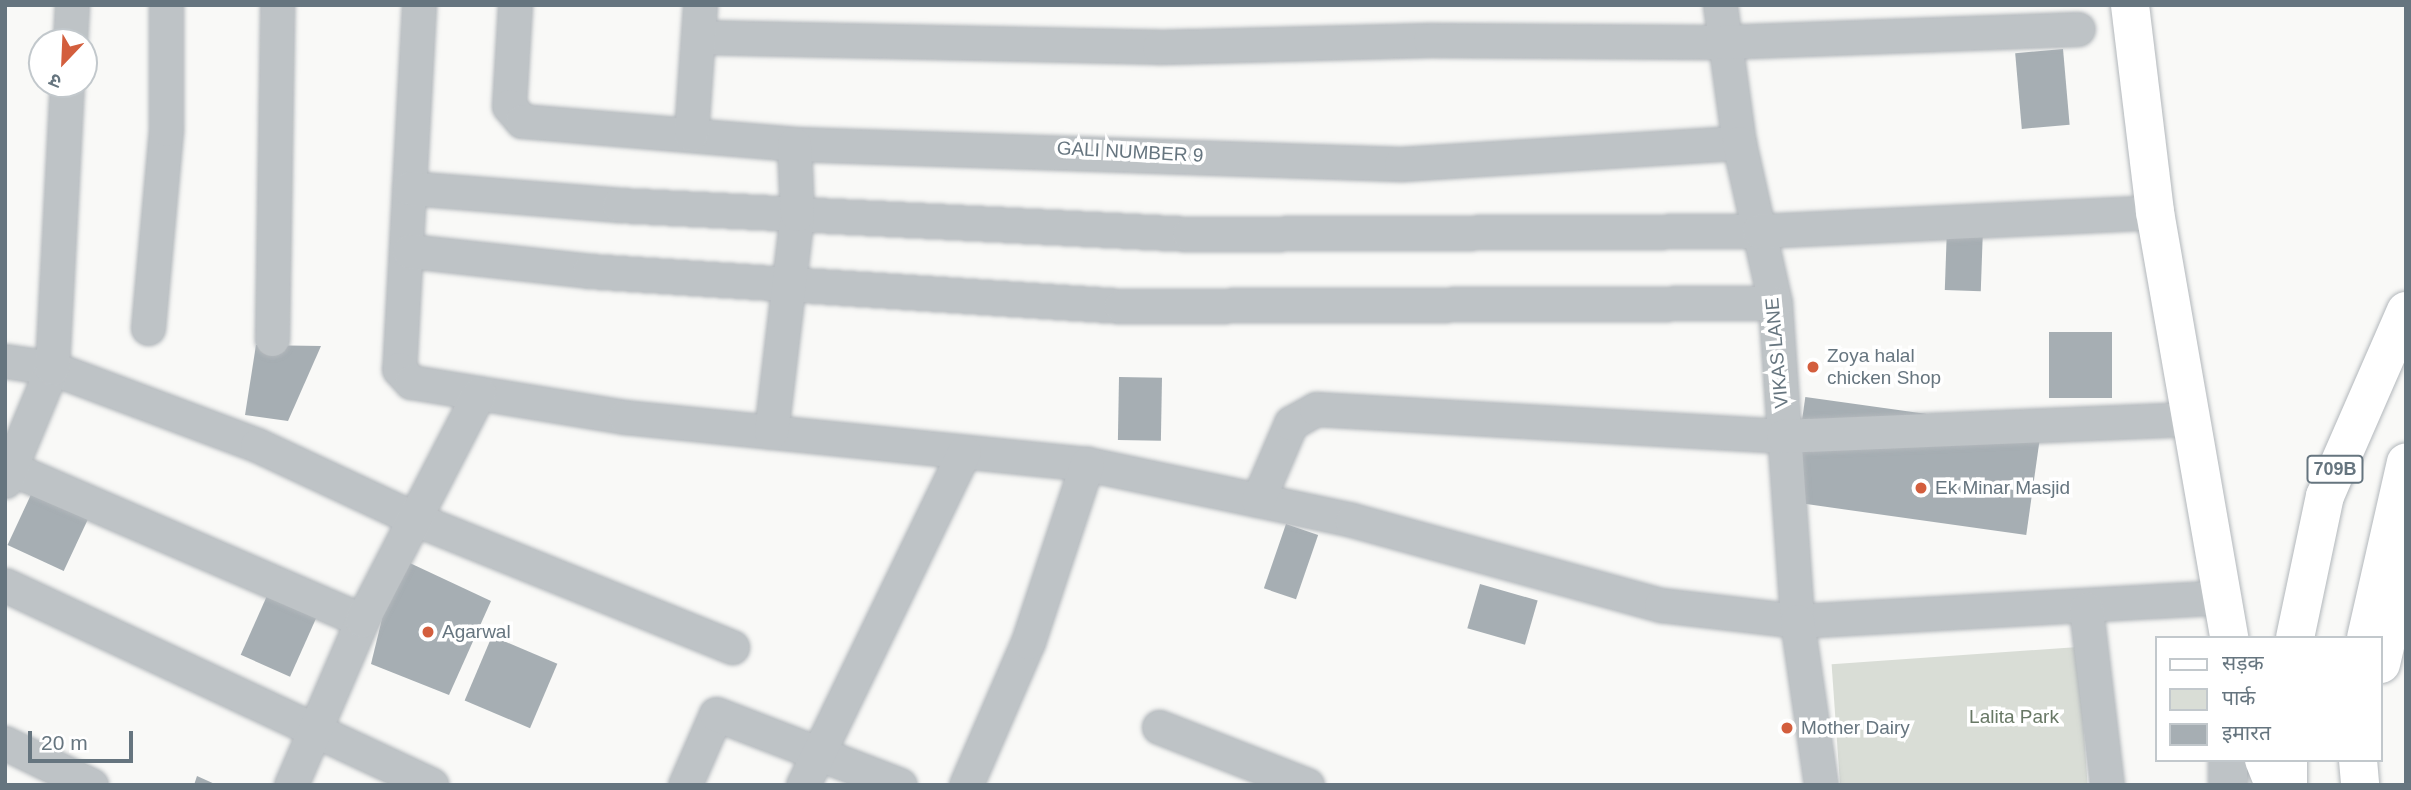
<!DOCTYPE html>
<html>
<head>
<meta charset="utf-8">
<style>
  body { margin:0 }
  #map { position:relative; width:2411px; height:790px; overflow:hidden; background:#f9f9f7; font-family:Helvetica,"Noto Sans Devanagari",sans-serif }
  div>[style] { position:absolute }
  .green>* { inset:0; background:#d9ddd6; transform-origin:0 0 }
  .building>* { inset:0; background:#a6aeb3; transform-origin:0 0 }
  .roads { filter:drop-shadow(0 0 2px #b2b7bb) drop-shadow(0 0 2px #b2b7bb) }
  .minor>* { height:33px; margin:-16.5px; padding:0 16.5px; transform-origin:16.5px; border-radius:16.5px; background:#bec3c6 }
  .tertiary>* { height:38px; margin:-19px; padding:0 19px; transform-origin:19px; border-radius:19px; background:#bec3c6 }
  .primary>* { height:38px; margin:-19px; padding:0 19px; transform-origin:19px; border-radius:19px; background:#fff }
  .trunk>* { height:38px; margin:-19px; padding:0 19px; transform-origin:19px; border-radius:19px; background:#fff }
  .motorway>* { height:38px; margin:-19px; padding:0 19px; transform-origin:19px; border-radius:19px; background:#fff }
  .dots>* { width:19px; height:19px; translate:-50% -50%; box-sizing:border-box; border:4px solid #fff; border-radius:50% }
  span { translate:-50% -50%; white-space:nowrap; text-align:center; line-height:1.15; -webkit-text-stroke:7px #fff; paint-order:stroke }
  .shield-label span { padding:2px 5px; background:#fff; border:2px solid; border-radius:5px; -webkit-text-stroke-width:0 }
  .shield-label { font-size:18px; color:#66757f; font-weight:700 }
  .street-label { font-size:19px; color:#66757f }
  .poi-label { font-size:19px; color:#66757f }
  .left { translate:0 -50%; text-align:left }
  .park-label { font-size:19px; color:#687865 }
  .frame { position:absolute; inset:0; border:7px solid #66757f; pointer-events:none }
  .legend { position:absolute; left:2155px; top:636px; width:228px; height:126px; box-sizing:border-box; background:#fff; border:2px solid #c2c8cc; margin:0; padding:9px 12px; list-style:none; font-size:21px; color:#66757f }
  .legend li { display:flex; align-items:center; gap:14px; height:35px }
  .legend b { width:35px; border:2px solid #c2c8cc }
  .north { position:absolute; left:28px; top:28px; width:70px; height:70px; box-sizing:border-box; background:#fff; border:2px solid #c2c8cc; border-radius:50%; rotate:203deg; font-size:19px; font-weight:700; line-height:28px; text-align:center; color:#66757f }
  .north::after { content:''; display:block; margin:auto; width:24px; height:32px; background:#d35e3d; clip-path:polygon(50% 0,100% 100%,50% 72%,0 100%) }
  .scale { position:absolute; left:28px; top:731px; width:105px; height:32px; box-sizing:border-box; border:4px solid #66757f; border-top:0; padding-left:9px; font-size:21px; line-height:24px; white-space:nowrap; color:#66757f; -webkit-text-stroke:5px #fff; paint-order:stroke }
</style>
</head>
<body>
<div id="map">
  <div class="green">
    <i style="left:2078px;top:647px;width:138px;height:247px;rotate:86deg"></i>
  </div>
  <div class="building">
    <i style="left:2063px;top:49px;width:76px;height:48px;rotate:85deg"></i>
    <i style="left:1947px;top:227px;width:36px;height:63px;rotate:2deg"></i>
    <i style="left:2049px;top:332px;width:63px;height:66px"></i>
    <i style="clip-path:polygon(256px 345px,321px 346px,288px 421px,245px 415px)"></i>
    <i style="left:1119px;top:377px;width:43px;height:63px;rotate:1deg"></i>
    <i style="left:2041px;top:430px;width:106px;height:238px;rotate:98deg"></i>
    <i style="left:35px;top:486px;width:62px;height:65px;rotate:25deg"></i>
    <i style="left:1286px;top:524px;width:34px;height:68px;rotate:19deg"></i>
    <i style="clip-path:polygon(397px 557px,491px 601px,449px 695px,371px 664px)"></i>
    <i style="left:1480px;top:584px;width:60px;height:46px;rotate:16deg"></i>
    <i style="left:270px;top:589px;width:54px;height:72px;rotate:24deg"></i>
    <i style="left:492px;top:636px;width:71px;height:70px;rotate:23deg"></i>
    <i style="clip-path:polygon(197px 776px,217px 785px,194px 785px)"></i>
  </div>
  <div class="roads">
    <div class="minor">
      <i style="left:419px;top:5px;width:365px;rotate:93.1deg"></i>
      <i style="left:399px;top:369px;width:18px;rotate:47deg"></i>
      <i style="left:411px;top:382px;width:217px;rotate:9.3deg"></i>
      <i style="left:625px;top:417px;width:464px;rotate:5.8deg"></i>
      <i style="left:1087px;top:464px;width:271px;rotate:11.9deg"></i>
      <i style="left:1352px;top:520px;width:320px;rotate:15.4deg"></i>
      <i style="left:1661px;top:605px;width:137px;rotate:6.7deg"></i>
      <i style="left:1797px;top:621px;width:427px;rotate:-3.2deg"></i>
      <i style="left:515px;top:5px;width:101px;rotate:93.4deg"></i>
      <i style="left:509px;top:106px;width:20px;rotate:49deg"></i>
      <i style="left:522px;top:121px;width:273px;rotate:4.8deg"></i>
      <i style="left:794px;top:144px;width:607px;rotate:1.89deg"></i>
      <i style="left:1401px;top:164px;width:339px;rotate:-3.6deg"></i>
      <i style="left:1720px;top:5px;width:139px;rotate:82.2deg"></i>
      <i style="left:1739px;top:143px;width:164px;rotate:77.3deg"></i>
      <i style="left:1775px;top:303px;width:319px;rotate:86deg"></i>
      <i style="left:1797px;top:621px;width:166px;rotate:81.7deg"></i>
      <i style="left:698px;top:37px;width:461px;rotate:1.2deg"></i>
      <i style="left:1159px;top:47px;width:271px;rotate:-1.5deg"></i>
      <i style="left:1430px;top:40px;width:292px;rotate:0.4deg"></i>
      <i style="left:1722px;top:42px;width:356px;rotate:-2.1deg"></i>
      <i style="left:70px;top:42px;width:37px;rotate:-87deg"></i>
      <i style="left:691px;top:134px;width:129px;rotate:-86deg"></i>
      <i style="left:409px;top:188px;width:211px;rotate:4.6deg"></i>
      <i style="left:619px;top:205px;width:571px;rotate:2.91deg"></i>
      <i style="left:1189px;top:234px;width:570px;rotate:-0.3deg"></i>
      <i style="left:1759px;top:231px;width:396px;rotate:-2.7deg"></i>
      <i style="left:409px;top:251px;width:181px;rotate:6.3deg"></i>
      <i style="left:589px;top:271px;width:533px;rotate:3.76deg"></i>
      <i style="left:1121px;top:306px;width:654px;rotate:-0.26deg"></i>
      <i style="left:148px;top:328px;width:200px;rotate:-84.8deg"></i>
      <i style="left:166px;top:129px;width:124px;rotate:-90deg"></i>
      <i style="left:272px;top:339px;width:334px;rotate:-89.1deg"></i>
      <i style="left:5px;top:361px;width:48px;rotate:8.5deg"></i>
      <i style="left:52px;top:368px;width:219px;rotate:20.6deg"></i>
      <i style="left:257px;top:445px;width:174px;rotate:25.1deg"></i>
      <i style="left:415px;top:519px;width:342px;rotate:22deg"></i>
      <i style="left:771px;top:432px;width:220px;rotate:-83.2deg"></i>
      <i style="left:797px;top:214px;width:70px;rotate:-92.5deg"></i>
      <i style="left:10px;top:468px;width:383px;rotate:23.4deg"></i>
      <i style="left:5px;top:481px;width:122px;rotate:-67.4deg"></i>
      <i style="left:52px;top:368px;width:284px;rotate:-87deg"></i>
      <i style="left:1258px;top:500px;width:84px;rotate:-66.8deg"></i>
      <i style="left:1291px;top:423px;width:29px;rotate:-29deg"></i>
      <i style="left:1316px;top:409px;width:468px;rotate:3.3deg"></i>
      <i style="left:1783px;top:436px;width:407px;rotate:-2.4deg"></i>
      <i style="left:5px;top:585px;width:471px;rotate:25.1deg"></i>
      <i style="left:2086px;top:609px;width:177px;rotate:83.2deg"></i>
      <i style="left:1159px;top:727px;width:159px;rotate:21.4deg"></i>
      <i style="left:5px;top:743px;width:96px;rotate:26deg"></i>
      <i style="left:291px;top:785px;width:180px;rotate:-66.7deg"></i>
      <i style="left:362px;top:620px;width:255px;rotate:-62.7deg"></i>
      <i style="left:685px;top:785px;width:77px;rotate:-66.4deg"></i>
      <i style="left:716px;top:714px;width:197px;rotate:21.1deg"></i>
      <i style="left:803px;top:785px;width:370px;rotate:-64.2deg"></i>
      <i style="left:966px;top:785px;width:156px;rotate:-66.6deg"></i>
      <i style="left:1028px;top:642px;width:188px;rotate:-71.7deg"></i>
    </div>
    <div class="tertiary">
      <i style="left:2228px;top:760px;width:25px;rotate:90deg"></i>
    </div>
    <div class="primary">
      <i style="left:2130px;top:5px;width:209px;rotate:83.1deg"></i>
      <i style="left:2155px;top:212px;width:432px;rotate:80.1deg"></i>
      <i style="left:2264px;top:760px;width:27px;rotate:68deg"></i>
    </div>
    <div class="trunk">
      <i style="left:2381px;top:664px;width:111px;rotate:-77deg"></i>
    </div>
    <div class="motorway">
      <i style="left:2295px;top:638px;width:145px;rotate:-78.1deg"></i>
      <i style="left:2325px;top:496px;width:202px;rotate:-66.4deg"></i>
      <i style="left:2366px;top:638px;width:180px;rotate:-77.2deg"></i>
      <i style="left:2288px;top:760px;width:25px;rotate:90deg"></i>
      <i style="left:2358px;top:760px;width:25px;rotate:85deg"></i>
    </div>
  </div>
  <div class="dots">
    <i style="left:1813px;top:367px;background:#d35e3d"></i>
    <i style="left:1921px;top:488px;background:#d35e3d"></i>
    <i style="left:428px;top:632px;background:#d35e3d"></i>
    <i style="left:1787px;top:728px;background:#d35e3d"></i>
  </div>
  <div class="shield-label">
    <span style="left:2335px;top:469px">709B</span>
  </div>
  <div class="street-label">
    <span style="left:1130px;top:152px;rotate:3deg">GALI NUMBER 9</span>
    <span style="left:1777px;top:353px;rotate:-95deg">VIKAS LANE</span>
  </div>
  <div class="poi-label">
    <span class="left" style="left:1827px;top:367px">Zoya halal<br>chicken Shop</span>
    <span class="left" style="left:1935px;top:488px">Ek Minar Masjid</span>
    <span class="left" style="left:442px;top:632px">Agarwal</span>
    <span class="left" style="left:1801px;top:728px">Mother Dairy</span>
  </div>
  <div class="park-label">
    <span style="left:2014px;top:717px">Lalita Park</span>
  </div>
  <div class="frame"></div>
  <ul class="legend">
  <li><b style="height:9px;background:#fff"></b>सड़क</li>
  <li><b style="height:19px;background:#d9ddd6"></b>पार्क</li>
  <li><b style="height:19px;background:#a6aeb3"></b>इमारत</li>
  </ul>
  <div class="north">उ</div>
  <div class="scale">20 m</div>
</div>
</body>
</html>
